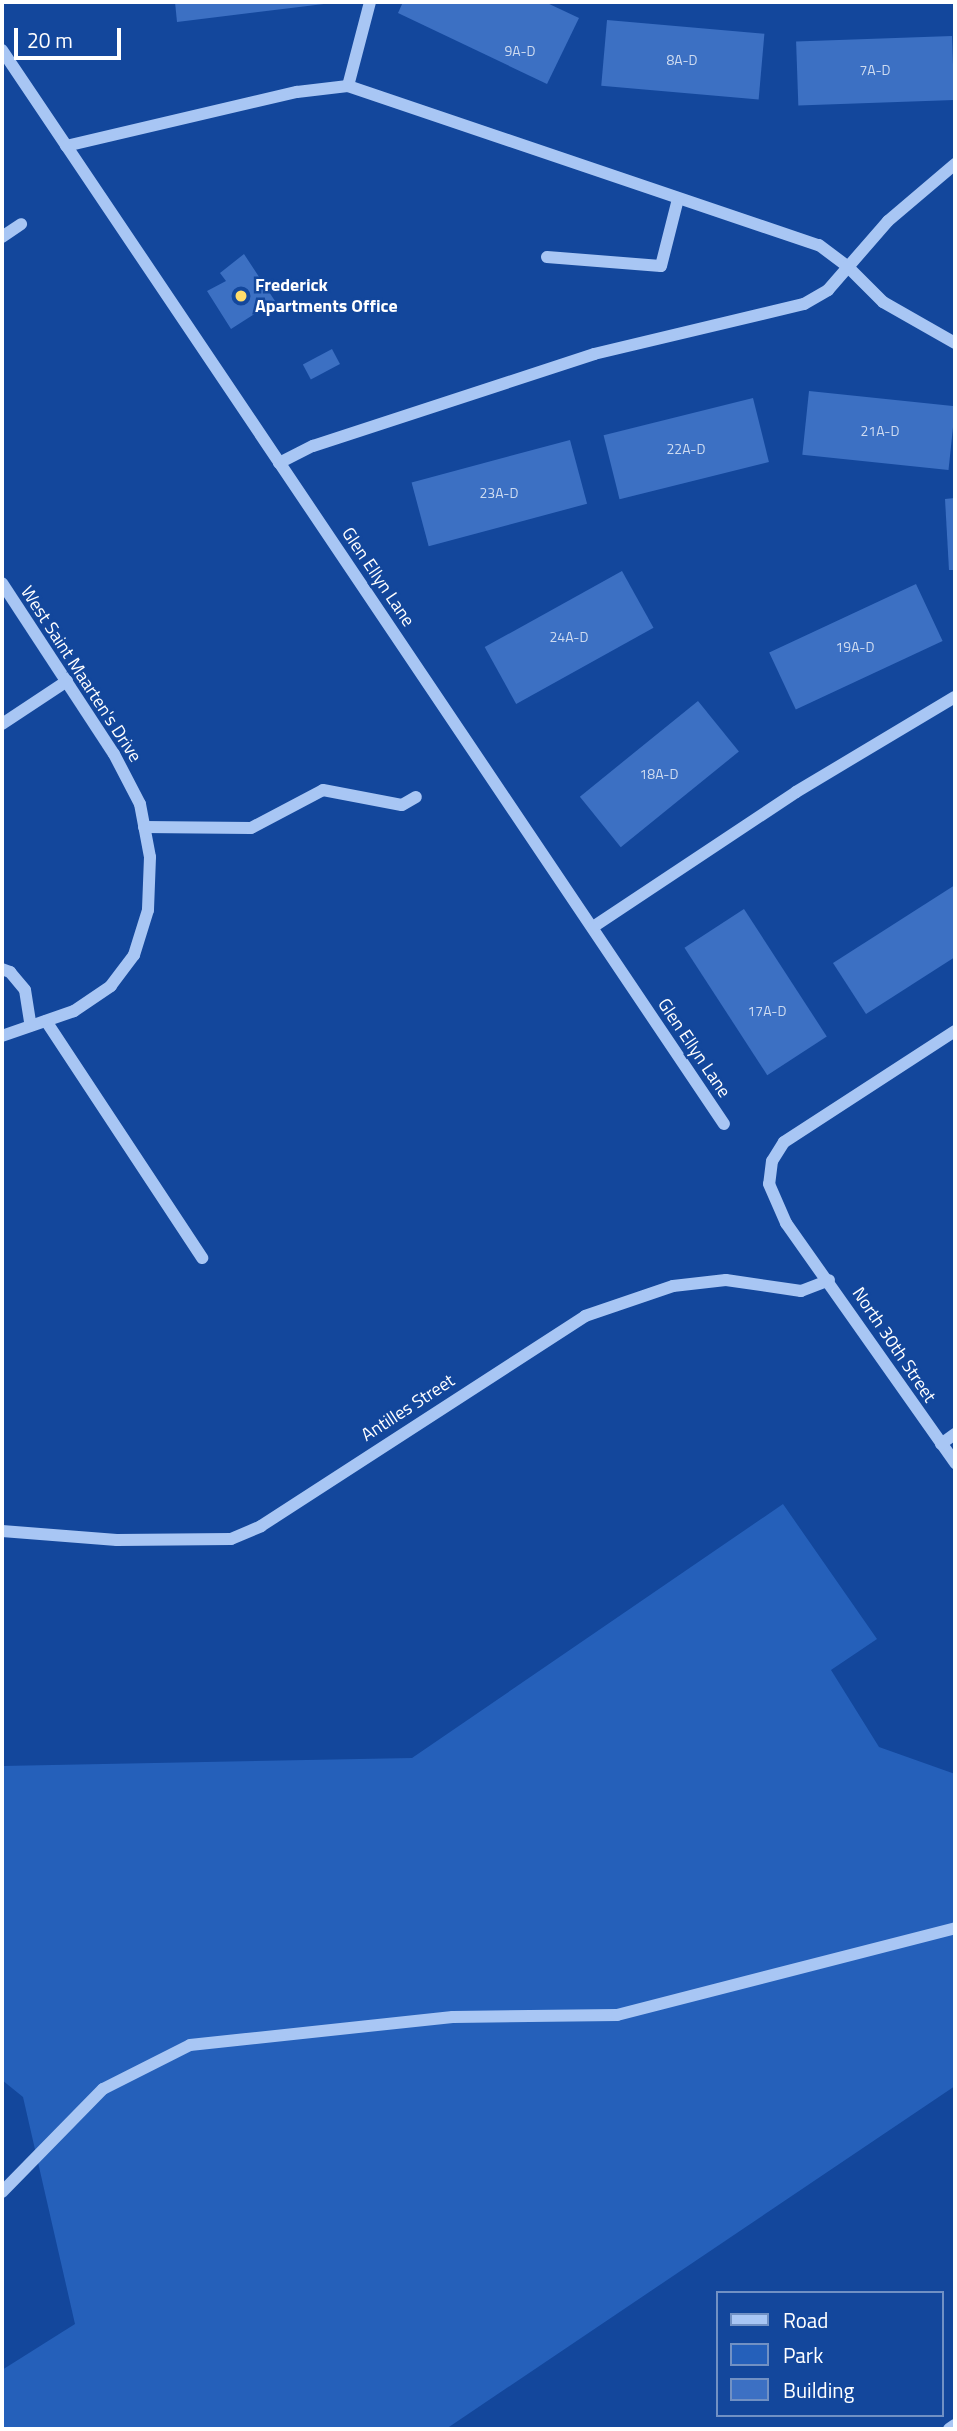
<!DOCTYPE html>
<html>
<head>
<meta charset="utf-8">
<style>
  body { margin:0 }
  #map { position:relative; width:957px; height:2431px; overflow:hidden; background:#13479c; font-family:"Titillium Web",sans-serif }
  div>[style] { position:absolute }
  .green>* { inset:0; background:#2560ba }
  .building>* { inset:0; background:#3c70c3; transform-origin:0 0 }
  .minor>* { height:12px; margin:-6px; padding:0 6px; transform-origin:6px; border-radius:6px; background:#a8c6f4 }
  .dots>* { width:19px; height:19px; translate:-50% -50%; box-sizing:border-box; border:4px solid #13479c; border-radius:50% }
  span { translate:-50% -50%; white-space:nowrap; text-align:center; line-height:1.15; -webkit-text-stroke:5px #13479c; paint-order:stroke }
  .number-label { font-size:14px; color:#cedbf0 }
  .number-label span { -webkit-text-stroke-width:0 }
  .poi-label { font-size:18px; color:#fff; font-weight:700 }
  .left { translate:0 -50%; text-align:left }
  .street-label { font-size:18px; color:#fff }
  .frame { position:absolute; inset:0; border:4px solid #fff; pointer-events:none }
  .legend { position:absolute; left:716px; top:2291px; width:228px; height:126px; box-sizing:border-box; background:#13479c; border:2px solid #7191c4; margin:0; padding:9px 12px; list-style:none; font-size:21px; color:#fff }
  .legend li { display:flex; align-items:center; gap:14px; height:35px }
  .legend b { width:35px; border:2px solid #7191c4 }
  .scale { position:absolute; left:14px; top:28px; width:107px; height:32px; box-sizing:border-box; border:4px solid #fff; border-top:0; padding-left:9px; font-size:21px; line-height:24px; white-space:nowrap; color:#fff; -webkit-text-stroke:5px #13479c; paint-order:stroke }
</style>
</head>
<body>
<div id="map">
  <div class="green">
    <i style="clip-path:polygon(783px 1504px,877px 1639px,831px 1670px,879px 1747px,955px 1774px,955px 2086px,446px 2429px,2px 2429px,2px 2370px,75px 2324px,23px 2097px,2px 2080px,2px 1766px,412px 1758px)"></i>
  </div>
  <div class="building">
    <i style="clip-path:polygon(175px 2px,331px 2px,332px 3px,177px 22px)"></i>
    <i style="clip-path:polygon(403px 2px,545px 2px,579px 18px,547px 84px,398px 13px)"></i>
    <i style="left:607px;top:20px;width:158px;height:66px;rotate:5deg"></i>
    <i style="left:952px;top:36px;width:64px;height:156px;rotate:88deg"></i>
    <i style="clip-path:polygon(244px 254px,275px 301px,231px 329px,207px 291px,226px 281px,220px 273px)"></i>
    <i style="left:332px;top:349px;width:17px;height:33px;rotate:62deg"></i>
    <i style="left:809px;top:391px;width:147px;height:64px;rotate:6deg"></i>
    <i style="left:753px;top:398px;width:66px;height:154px;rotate:76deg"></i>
    <i style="left:570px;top:440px;width:66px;height:164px;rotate:75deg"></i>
    <i style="clip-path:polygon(955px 498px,955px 570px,949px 570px,945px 499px)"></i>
    <i style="left:622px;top:571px;width:65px;height:157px;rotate:61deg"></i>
    <i style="left:916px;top:584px;width:63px;height:162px;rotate:65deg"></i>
    <i style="left:698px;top:701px;width:65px;height:152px;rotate:51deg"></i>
    <i style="clip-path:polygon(955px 885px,955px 957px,866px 1014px,833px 963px)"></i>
    <i style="left:744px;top:909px;width:152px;height:71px;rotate:57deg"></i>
  </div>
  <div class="minor">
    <i style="left:2px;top:50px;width:1294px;rotate:56.09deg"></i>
    <i style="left:348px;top:86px;width:87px;rotate:-75.3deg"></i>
    <i style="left:66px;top:146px;width:237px;rotate:-13.2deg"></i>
    <i style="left:297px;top:92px;width:51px;rotate:-6.7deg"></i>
    <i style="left:348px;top:86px;width:497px;rotate:18.7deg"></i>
    <i style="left:819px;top:245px;width:35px;rotate:37deg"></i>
    <i style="left:847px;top:266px;width:51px;rotate:45deg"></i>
    <i style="left:883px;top:302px;width:83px;rotate:29.7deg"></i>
    <i style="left:2px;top:237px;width:23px;rotate:-34deg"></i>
    <i style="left:547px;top:257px;width:114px;rotate:4.5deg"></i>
    <i style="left:661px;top:266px;width:69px;rotate:-75.8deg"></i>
    <i style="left:279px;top:463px;width:38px;rotate:-27deg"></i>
    <i style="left:313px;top:446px;width:296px;rotate:-18.1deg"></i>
    <i style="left:594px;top:354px;width:216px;rotate:-13.4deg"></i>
    <i style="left:804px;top:304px;width:28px;rotate:-30deg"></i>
    <i style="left:828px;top:290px;width:91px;rotate:-49deg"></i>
    <i style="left:888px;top:221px;width:88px;rotate:-40.4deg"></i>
    <i style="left:2px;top:583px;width:204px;rotate:56.8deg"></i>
    <i style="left:114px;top:754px;width:56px;rotate:62.5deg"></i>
    <i style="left:140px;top:804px;width:54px;rotate:79.3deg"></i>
    <i style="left:150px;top:857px;width:53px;rotate:92.2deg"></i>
    <i style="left:148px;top:910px;width:47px;rotate:107.3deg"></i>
    <i style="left:134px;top:955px;width:39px;rotate:127deg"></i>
    <i style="left:111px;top:986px;width:45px;rotate:146deg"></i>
    <i style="left:74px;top:1011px;width:76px;rotate:160.9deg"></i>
    <i style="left:2px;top:724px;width:78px;rotate:-33.5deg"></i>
    <i style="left:144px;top:827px;width:107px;rotate:0.5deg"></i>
    <i style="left:251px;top:828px;width:81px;rotate:-27.8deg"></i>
    <i style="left:323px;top:790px;width:80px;rotate:10.8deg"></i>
    <i style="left:402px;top:805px;width:16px;rotate:-30deg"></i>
    <i style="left:593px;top:927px;width:244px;rotate:-33.6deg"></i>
    <i style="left:796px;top:792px;width:185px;rotate:-30.9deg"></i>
    <i style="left:2px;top:969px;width:9px;rotate:21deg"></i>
    <i style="left:10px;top:972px;width:23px;rotate:50deg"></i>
    <i style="left:25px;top:990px;width:36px;rotate:81deg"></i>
    <i style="left:46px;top:1021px;width:284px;rotate:56.6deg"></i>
    <i style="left:955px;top:1031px;width:204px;rotate:147deg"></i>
    <i style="left:784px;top:1142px;width:22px;rotate:122deg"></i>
    <i style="left:772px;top:1161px;width:23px;rotate:97deg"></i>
    <i style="left:769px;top:1184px;width:43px;rotate:66.4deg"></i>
    <i style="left:786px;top:1223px;width:294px;rotate:54.8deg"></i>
    <i style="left:941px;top:1444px;width:17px;rotate:-36deg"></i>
    <i style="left:2px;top:1531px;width:115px;rotate:4.5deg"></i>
    <i style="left:117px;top:1540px;width:114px;rotate:-0.5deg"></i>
    <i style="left:231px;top:1539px;width:33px;rotate:-23deg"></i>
    <i style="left:261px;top:1526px;width:386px;rotate:-32.9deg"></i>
    <i style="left:585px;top:1316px;width:93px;rotate:-18.8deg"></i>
    <i style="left:673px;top:1286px;width:53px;rotate:-6.5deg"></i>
    <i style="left:726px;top:1280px;width:76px;rotate:8.3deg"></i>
    <i style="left:801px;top:1291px;width:30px;rotate:-21deg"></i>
    <i style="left:2px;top:2192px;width:144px;rotate:-45.6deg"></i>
    <i style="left:103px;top:2089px;width:97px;rotate:-26.8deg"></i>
    <i style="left:190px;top:2045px;width:264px;rotate:-6.1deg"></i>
    <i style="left:453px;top:2017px;width:164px;rotate:-0.7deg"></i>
    <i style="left:617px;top:2015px;width:349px;rotate:-14.4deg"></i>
    <i style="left:949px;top:2429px;width:7px;rotate:-34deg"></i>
  </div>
  <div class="dots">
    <i style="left:241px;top:296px;background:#ffdc6b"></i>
  </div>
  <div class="number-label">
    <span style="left:520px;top:51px">9A-D</span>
    <span style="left:682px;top:60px">8A-D</span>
    <span style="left:875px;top:70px">7A-D</span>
    <span style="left:880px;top:431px">21A-D</span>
    <span style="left:686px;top:449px">22A-D</span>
    <span style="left:499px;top:493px">23A-D</span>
    <span style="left:569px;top:637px">24A-D</span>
    <span style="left:855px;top:647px">19A-D</span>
    <span style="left:659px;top:774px">18A-D</span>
    <span style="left:767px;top:1011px">17A-D</span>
  </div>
  <div class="poi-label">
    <span class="left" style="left:255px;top:296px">Frederick<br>Apartments Office</span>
  </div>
  <div class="street-label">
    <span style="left:378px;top:577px;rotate:56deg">Glen Ellyn Lane</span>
    <span style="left:81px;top:674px;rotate:57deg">West Saint Maarten's Drive</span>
    <span style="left:694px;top:1048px;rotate:56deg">Glen Ellyn Lane</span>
    <span style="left:894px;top:1345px;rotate:56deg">North 30th Street</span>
    <span style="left:408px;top:1408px;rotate:-33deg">Antilles Street</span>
  </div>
  <div class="frame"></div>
  <ul class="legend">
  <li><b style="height:9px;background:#a8c6f4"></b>Road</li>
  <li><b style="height:19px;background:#2560ba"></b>Park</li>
  <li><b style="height:19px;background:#3c70c3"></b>Building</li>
  </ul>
  <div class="scale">20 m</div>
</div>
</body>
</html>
